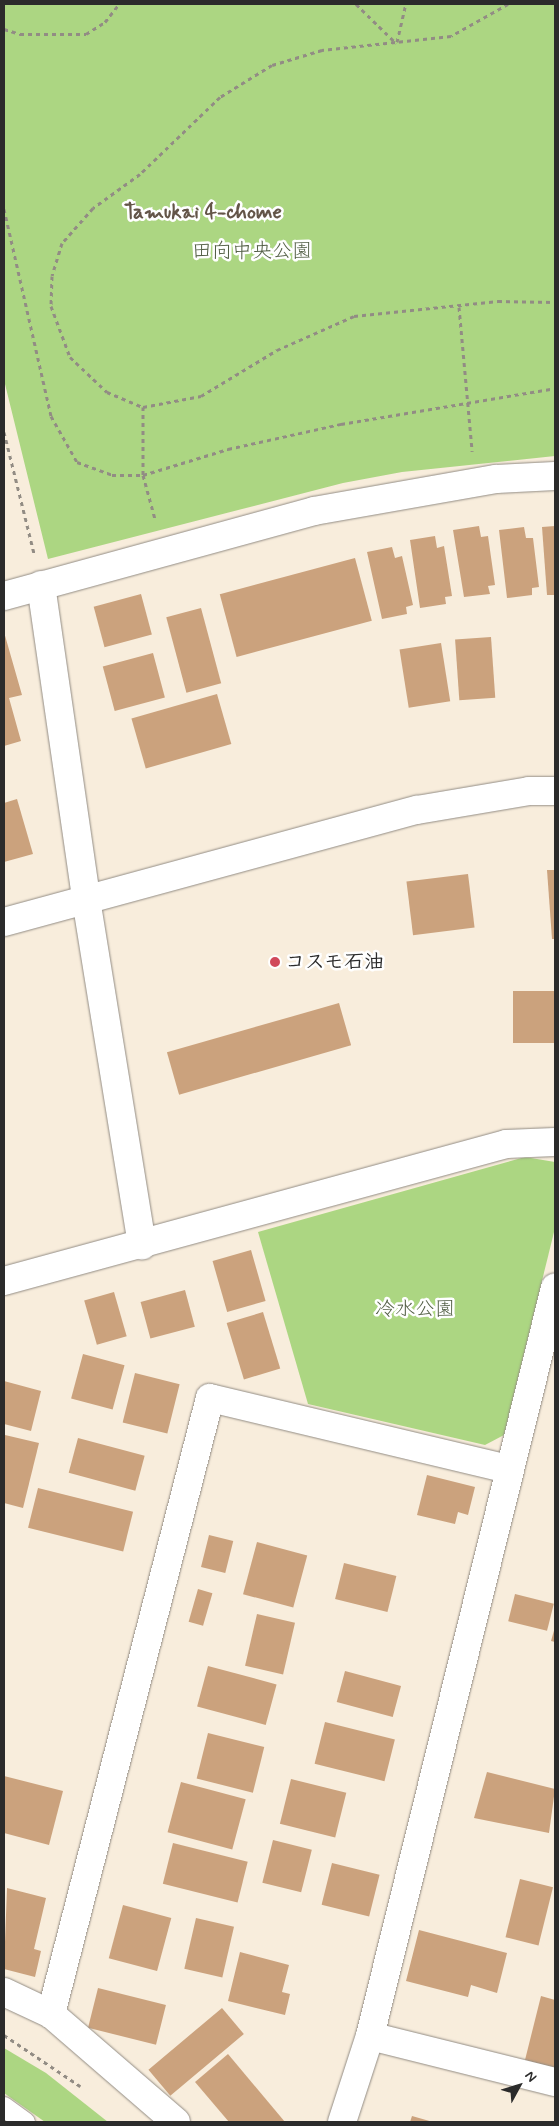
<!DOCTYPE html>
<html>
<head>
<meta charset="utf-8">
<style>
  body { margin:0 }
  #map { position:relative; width:559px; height:2126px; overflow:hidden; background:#f8eddc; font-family:Mynerve,"Klee One",sans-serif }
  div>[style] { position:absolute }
  .green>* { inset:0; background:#acd682 }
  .building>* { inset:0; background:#cba27d; transform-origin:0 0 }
  .path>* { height:3px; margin-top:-1.5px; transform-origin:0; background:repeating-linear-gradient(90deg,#928c84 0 4px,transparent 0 8px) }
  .roads { filter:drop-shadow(0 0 1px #928c84) drop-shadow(0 0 1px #928c84) }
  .lane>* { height:20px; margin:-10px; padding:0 10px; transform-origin:10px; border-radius:10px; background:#fff }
  .street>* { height:28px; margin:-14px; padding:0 14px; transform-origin:14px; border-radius:14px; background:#fff }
  .secondary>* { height:28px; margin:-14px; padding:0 14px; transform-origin:14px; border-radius:14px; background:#fff }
  .dots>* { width:14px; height:14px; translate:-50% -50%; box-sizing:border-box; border:2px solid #fff; border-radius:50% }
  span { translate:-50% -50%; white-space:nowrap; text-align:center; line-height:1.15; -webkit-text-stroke:5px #fff; paint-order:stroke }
  .park-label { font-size:20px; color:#525e45 }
  .poi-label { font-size:20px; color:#2b2b2b; font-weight:700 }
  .left { translate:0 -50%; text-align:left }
  .neighbourhood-label { font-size:21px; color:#635548; font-weight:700 }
  .frame { position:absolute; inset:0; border:5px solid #2b2b2b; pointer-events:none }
  .north { position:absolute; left:494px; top:2061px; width:50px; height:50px; -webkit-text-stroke:4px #fff; paint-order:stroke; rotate:51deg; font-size:14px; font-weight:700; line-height:20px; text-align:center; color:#2b2b2b }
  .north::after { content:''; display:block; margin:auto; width:18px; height:22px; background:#2b2b2b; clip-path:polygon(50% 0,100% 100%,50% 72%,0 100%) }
</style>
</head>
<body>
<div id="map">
  <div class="green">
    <i style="clip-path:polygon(4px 4px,555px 4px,555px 456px,402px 472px,343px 483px,48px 559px,4px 380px)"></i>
    <i style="clip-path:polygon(525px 1157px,555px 1162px,555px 1228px,504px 1435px,485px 1445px,308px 1404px,258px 1232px)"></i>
    <i style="clip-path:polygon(4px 2048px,46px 2073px,108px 2122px,45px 2122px,4px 2093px)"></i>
  </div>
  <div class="building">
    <i style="clip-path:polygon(479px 526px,481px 537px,488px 536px,495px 585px,488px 586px,490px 594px,464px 597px,453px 530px)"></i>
    <i style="clip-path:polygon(555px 526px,555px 595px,547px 595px,542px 527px)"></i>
    <i style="clip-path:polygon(524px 527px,526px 538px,533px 538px,539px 587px,532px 588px,532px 595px,507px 598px,499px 530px)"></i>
    <i style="clip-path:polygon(435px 536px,437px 548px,444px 546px,452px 596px,445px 597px,446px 604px,420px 608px,410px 540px)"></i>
    <i style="clip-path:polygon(392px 547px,395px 558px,402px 556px,413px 605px,406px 607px,407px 614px,382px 619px,367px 552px)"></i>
    <i style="left:355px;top:558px;width:65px;height:140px;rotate:75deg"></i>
    <i style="left:141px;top:594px;width:42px;height:49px;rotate:75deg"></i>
    <i style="left:201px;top:608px;width:78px;height:36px;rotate:75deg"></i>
    <i style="clip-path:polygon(4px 632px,22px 695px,9px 698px,21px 741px,4px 746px)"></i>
    <i style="left:491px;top:637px;width:61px;height:36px;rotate:86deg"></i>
    <i style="left:441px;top:643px;width:59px;height:42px;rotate:81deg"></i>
    <i style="left:153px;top:653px;width:46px;height:52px;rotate:75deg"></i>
    <i style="left:217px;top:694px;width:52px;height:89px;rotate:74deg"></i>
    <i style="clip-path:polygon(17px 799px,33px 854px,4px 862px,4px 803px)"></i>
    <i style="clip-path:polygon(547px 870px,555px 870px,555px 939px,552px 939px)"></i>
    <i style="left:468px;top:874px;width:54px;height:62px;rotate:83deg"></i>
    <i style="left:555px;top:991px;width:52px;height:42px;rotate:90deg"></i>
    <i style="left:339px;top:1003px;width:44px;height:179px;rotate:74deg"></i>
    <i style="left:251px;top:1250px;width:53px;height:40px;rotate:74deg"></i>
    <i style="left:185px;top:1290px;width:38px;height:46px;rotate:75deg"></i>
    <i style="left:114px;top:1292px;width:46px;height:31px;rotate:74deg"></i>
    <i style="left:263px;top:1312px;width:59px;height:38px;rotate:73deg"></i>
    <i style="left:83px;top:1354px;width:43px;height:46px;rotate:15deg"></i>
    <i style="left:135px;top:1373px;width:46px;height:51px;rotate:14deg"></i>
    <i style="clip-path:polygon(4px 1381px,41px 1391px,31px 1431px,4px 1424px)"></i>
    <i style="clip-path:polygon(5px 1435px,39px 1443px,23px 1508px,4px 1503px)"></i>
    <i style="left:78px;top:1438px;width:69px;height:36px;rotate:15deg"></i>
    <i style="clip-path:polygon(427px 1475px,475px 1487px,468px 1515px,458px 1512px,455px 1524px,417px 1515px)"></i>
    <i style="left:38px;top:1488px;width:98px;height:41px;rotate:14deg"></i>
    <i style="left:209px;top:1535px;width:25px;height:33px;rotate:14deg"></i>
    <i style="left:257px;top:1542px;width:52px;height:54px;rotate:15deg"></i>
    <i style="left:344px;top:1563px;width:54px;height:37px;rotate:14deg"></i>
    <i style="left:198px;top:1589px;width:15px;height:34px;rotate:16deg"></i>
    <i style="left:515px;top:1594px;width:40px;height:28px;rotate:14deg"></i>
    <i style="left:257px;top:1614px;width:39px;height:53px;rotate:13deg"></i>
    <i style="clip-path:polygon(555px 1627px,555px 1642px,551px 1641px)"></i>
    <i style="left:208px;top:1666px;width:71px;height:42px;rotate:15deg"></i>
    <i style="left:345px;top:1671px;width:58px;height:32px;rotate:15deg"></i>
    <i style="left:325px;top:1722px;width:72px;height:43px;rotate:14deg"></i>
    <i style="left:208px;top:1733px;width:58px;height:47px;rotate:14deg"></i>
    <i style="clip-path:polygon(487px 1772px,555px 1789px,549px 1833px,474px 1818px)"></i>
    <i style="clip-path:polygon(4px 1776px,63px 1791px,49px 1845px,4px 1833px)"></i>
    <i style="left:291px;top:1779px;width:57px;height:46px;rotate:14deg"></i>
    <i style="left:181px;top:1782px;width:67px;height:52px;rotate:15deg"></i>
    <i style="left:273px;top:1840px;width:40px;height:44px;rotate:14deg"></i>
    <i style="left:173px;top:1843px;width:77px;height:42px;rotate:14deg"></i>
    <i style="left:332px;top:1863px;width:49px;height:43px;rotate:14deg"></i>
    <i style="left:520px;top:1879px;width:34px;height:60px;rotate:14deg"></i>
    <i style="clip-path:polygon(7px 1888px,46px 1898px,34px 1949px,41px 1951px,35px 1977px,4px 1969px)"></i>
    <i style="left:123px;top:1905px;width:50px;height:55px;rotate:15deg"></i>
    <i style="left:196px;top:1918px;width:39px;height:52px;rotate:13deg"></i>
    <i style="clip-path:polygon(419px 1930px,507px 1953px,497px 1993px,471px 1985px,468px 1997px,406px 1981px)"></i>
    <i style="clip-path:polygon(240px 1952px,289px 1965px,282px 1992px,290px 1994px,285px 2015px,228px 2001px)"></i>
    <i style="left:98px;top:1988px;width:70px;height:41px;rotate:14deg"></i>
    <i style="clip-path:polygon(541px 1996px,555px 2000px,555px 2068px,525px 2060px)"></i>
    <i style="left:222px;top:2008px;width:34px;height:96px;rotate:50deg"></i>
    <i style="clip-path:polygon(228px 2054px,285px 2122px,229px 2122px,195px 2082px)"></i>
    <i style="clip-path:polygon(412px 2116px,433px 2122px,410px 2122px)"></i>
  </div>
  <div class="path">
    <i style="left:356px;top:4px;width:56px;rotate:44.3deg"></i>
    <i style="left:508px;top:4px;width:65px;rotate:150.7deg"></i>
    <i style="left:451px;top:36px;width:130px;rotate:173.8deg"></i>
    <i style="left:322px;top:50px;width:52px;rotate:163.3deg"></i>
    <i style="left:272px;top:65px;width:61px;rotate:148.4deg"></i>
    <i style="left:220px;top:97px;width:111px;rotate:136.1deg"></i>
    <i style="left:140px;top:174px;width:58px;rotate:144.1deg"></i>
    <i style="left:93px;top:208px;width:47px;rotate:131.5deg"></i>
    <i style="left:62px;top:243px;width:34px;rotate:107deg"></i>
    <i style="left:52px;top:276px;width:30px;rotate:92deg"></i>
    <i style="left:51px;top:306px;width:54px;rotate:69.6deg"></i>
    <i style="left:70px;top:357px;width:51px;rotate:43.4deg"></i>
    <i style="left:107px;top:392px;width:39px;rotate:23deg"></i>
    <i style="left:143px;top:407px;width:59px;rotate:-10.7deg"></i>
    <i style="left:201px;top:396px;width:89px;rotate:-31.2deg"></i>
    <i style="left:277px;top:350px;width:84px;rotate:-23.8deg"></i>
    <i style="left:354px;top:316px;width:145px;rotate:-5.9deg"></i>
    <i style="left:498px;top:301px;width:57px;rotate:1deg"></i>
    <i style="left:4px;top:29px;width:17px;rotate:17deg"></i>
    <i style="left:20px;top:34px;width:66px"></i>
    <i style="left:86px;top:34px;width:22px;rotate:-32deg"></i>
    <i style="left:105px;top:22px;width:23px;rotate:-52deg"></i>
    <i style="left:397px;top:42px;width:39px;rotate:-77deg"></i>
    <i style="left:4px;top:209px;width:212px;rotate:77.2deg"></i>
    <i style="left:51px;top:416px;width:53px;rotate:60.5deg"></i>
    <i style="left:77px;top:462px;width:37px;rotate:20deg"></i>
    <i style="left:112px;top:475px;width:31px"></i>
    <i style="left:143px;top:475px;width:89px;rotate:-17deg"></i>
    <i style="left:228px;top:449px;width:116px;rotate:-12.5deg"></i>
    <i style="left:341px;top:424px;width:217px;rotate:-9.5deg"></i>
    <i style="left:459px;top:307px;width:145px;rotate:84.8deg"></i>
    <i style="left:143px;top:407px;width:68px;rotate:90deg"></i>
    <i style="left:143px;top:475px;width:46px;rotate:74.7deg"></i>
    <i style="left:4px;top:432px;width:125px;rotate:76.1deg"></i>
    <i style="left:4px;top:2035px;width:92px;rotate:33.9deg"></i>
  </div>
  <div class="roads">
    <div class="lane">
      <i style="left:4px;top:2107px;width:26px;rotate:36deg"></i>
    </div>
    <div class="street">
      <i style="left:41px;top:585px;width:317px;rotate:81.8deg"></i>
      <i style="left:86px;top:899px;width:351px;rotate:80.8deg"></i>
      <i style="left:4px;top:596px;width:321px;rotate:-15.3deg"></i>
      <i style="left:314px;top:511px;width:185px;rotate:-10deg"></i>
      <i style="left:496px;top:479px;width:59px;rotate:-2.9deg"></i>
      <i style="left:4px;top:1281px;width:520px;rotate:-15.26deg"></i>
      <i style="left:506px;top:1144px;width:49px;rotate:-2.3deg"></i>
      <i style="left:4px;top:1992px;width:52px;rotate:25.1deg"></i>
      <i style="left:51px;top:2014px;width:165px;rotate:40.8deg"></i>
      <i style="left:51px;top:2014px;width:636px;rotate:-75.53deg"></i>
      <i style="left:210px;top:1398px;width:307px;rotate:13.4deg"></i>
      <i style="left:370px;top:2036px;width:191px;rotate:14deg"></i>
      <i style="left:342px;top:2122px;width:90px;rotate:-72deg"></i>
      <i style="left:370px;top:2036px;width:771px;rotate:-76.11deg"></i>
    </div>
    <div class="secondary">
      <i style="left:4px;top:922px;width:428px;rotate:-15.2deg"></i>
      <i style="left:417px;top:810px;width:114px;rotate:-9.6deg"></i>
      <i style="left:529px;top:791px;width:26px"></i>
    </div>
  </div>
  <div class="dots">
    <i style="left:275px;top:962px;background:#d1495b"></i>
  </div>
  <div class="park-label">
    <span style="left:252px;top:251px">田向中央公園</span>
    <span style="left:415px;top:1309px">冷水公園</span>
  </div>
  <div class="poi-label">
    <span class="left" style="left:285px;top:962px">コスモ石油</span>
  </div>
  <div class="neighbourhood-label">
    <span style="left:203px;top:212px">Tamukai 4-chome</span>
  </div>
  <div class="frame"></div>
  <div class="north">N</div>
</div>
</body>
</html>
